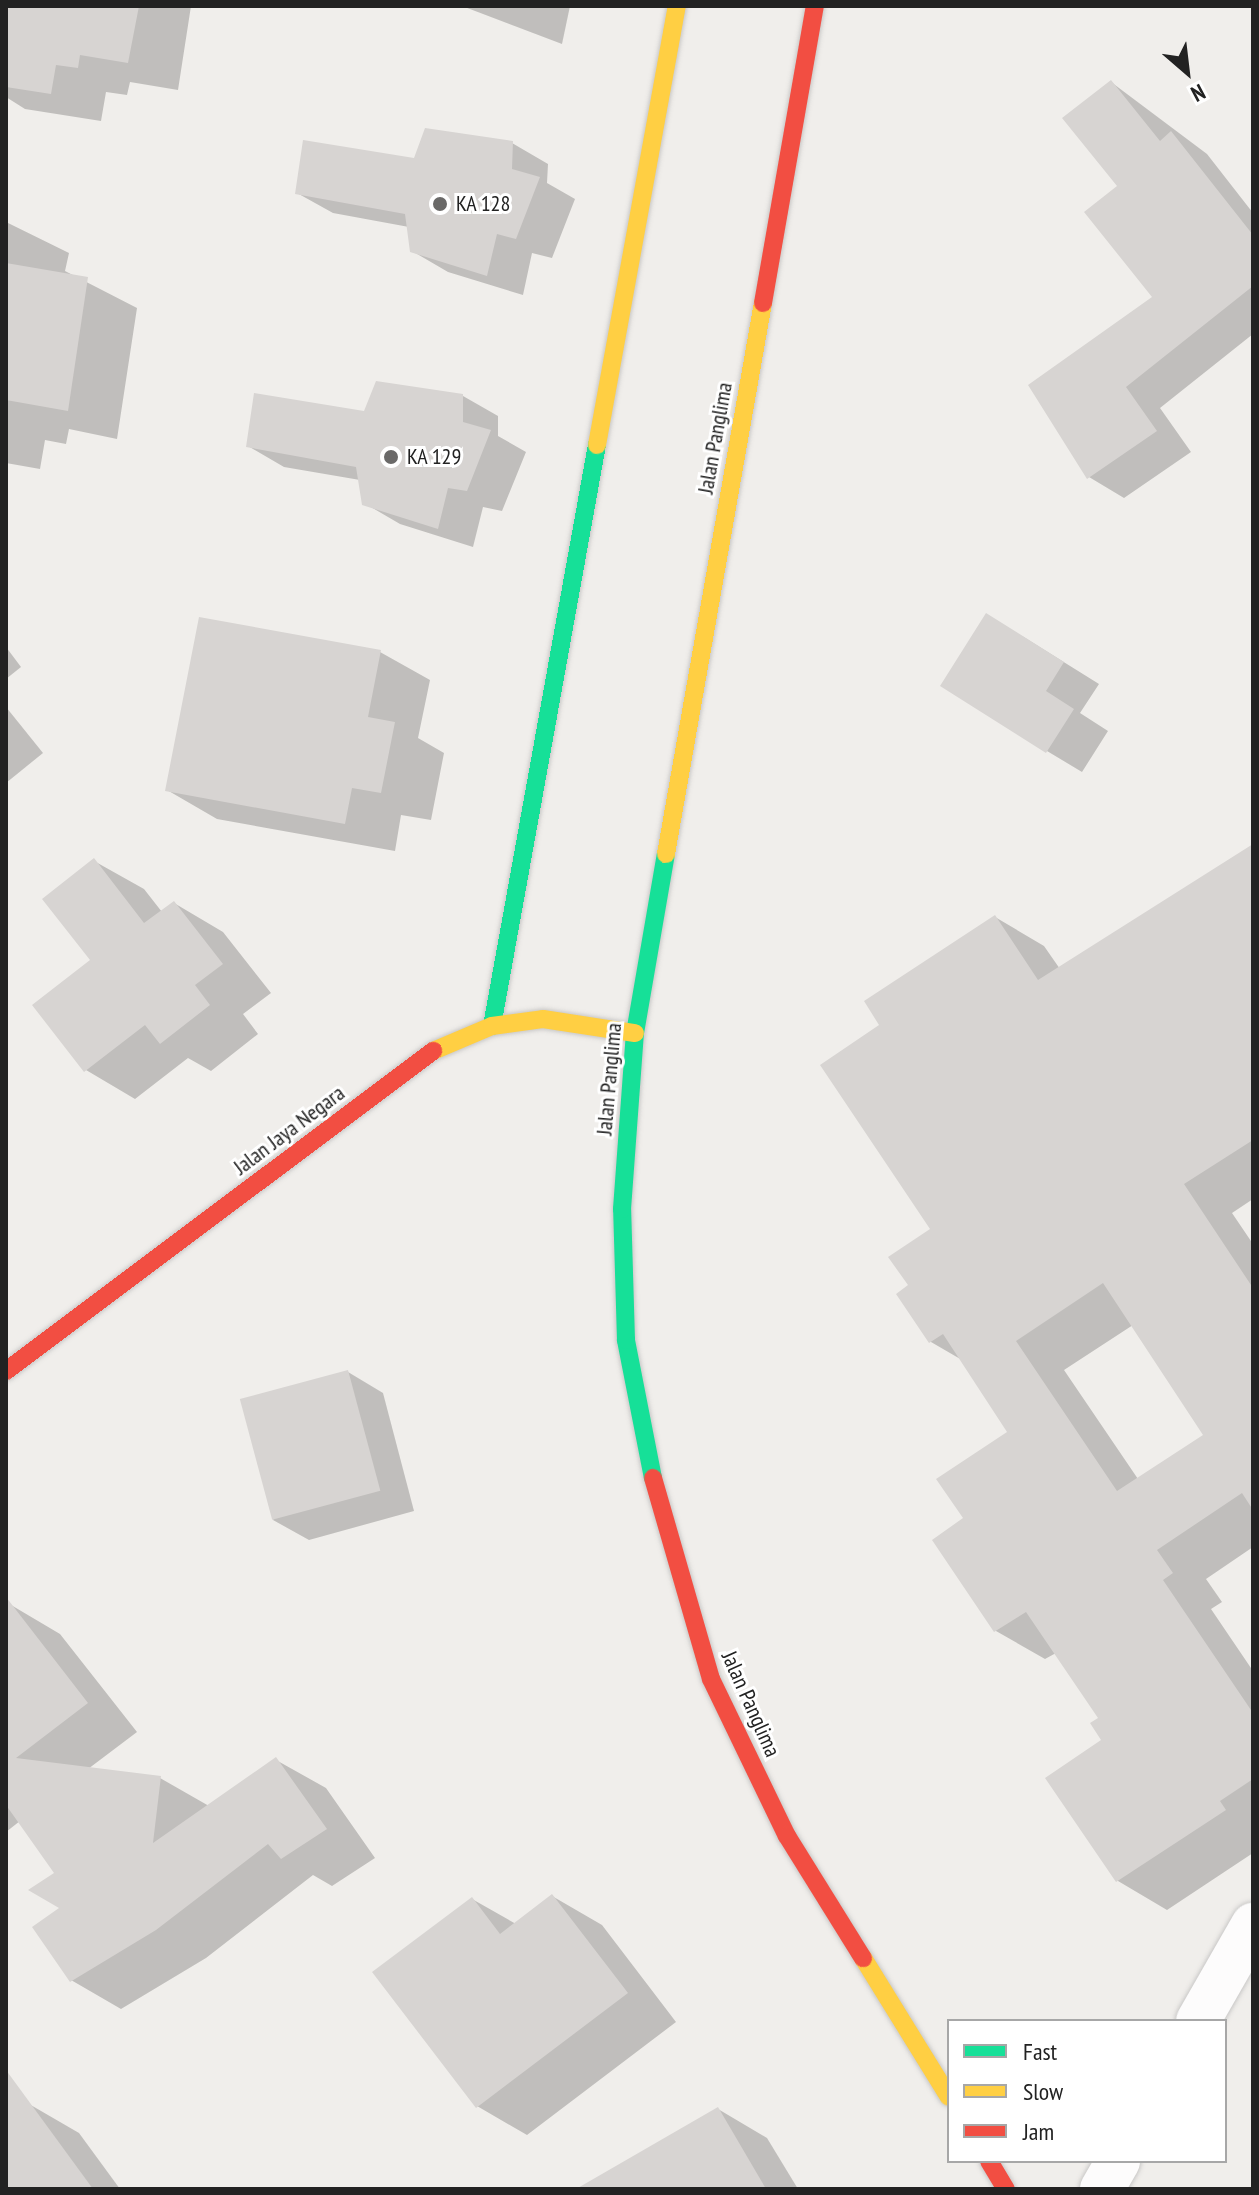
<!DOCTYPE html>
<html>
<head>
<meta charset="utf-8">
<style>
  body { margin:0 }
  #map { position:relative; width:1259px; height:2195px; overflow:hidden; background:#f0eeeb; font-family:"PT Sans Narrow",sans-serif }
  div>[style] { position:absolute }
  .shadow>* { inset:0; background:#0003 }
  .building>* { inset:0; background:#d7d4d2; transform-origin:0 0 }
  .roads { filter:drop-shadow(0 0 2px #c9c8c7) drop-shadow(0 0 2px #c9c8c7) }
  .street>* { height:44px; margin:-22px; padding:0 22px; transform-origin:22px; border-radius:22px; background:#fdfcfc }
  .fast>* { height:18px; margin:-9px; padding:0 9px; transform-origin:9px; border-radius:9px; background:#16e098 }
  .slow>* { height:18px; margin:-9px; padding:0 9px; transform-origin:9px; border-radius:9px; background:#ffcf43 }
  .jam>* { height:18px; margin:-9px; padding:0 9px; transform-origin:9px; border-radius:9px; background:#f24e42 }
  .dots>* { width:22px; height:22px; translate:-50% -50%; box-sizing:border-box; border:4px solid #fff; border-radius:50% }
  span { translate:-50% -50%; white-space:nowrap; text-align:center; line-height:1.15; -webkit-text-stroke:6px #fff; paint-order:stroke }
  .poi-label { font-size:22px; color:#222 }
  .left { translate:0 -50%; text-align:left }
  .street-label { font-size:22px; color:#222 }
  .frame { position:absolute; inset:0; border:8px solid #222; pointer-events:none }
  .legend { position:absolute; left:947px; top:2019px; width:280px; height:144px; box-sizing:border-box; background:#fff; border:2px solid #a7a7a7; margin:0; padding:10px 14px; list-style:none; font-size:24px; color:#222 }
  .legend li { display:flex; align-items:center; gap:16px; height:40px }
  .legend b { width:40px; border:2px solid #a7a7a7 }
  .north { position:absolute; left:1147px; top:32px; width:80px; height:80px; -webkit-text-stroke:6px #fff; paint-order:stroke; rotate:152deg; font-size:22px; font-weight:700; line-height:32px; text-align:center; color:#222 }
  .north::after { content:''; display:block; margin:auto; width:28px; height:36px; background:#222; clip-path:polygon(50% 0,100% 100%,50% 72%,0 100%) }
</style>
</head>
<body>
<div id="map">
  <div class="shadow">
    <i style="clip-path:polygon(6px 6px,191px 6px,178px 90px,130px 82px,127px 95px,106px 92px,101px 121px,25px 109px,6px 97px)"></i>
    <i style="clip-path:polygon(462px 6px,570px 6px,562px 44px)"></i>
    <i style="clip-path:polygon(1111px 82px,1207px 154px,1253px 213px,1253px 334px,1160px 408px,1191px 452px,1124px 498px,1089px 477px,1155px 298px,1119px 186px)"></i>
    <i style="clip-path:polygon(512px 143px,548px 164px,547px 183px,575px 199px,552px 258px,532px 253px,523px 295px,448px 272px,412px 251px,409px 227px,333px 213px,297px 193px)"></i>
    <i style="clip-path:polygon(6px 222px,69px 253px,65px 271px,137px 308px,117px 439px,69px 429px,66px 444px,45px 440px,40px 469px,6px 463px)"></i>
    <i style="clip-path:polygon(463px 396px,498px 416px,498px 436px,526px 452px,502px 511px,483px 507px,473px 547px,400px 524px,364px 503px,360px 480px,284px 467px,248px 446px)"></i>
    <i style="clip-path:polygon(1022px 636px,1099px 684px,1080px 713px,1108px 731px,1082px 772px,1047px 751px)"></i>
    <i style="clip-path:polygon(6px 647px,21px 667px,6px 679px)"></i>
    <i style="clip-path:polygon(380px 652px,430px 680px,418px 738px,444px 753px,431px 820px,401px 815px,395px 851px,217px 819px,167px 790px)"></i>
    <i style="clip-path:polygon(6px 707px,43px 753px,6px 783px)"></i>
    <i style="clip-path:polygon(evenodd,1253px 846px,1253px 1199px,1232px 1213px,1253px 1244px,1253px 1547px,1206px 1579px,1222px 1602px,1211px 1609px,1253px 1671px,1253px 1853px,1167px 1910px,1118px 1881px,1048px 1779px,1104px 1741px,1101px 1718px,1056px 1653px,1045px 1659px,996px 1631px,966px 1519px,1009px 1432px,962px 1360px,931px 1342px,911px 1286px,933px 1230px,882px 1025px,995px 917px,1044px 946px,1060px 969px,1253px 846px,1133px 1325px,1206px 1436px,1138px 1479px,1064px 1370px,1133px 1325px)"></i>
    <i style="clip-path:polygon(94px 861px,144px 889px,162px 912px,174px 903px,223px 932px,271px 993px,243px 1014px,258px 1034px,211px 1071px,188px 1058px,135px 1099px,86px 1070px)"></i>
    <i style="clip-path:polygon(348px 1372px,383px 1393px,414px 1511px,309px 1540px,273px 1520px)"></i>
    <i style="clip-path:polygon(11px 1605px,60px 1634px,137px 1732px,88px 1769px,160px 1778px,209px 1806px,276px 1760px,326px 1788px,375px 1858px,332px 1886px,313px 1875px,206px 1958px,121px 2009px,71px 1980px,57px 1873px,20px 1821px,6px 1832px)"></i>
    <i style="clip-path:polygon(552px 1896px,602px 1925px,676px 2022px,527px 2135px,477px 2106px,472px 1899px,516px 1924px)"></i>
    <i style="clip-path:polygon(29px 2104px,79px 2133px,120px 2189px,6px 2189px,6px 2121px)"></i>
    <i style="clip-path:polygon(718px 2109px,767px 2138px,798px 2189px,634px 2189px)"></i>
  </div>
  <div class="building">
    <i style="clip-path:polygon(6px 6px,139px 6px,128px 63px,80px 55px,78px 68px,56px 65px,51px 94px,6px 87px)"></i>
    <i style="clip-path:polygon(1111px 80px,1160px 141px,1171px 131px,1253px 235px,1253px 286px,1126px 387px,1157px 431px,1087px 479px,1028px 385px,1152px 297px,1084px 212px,1117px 186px,1062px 118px)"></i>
    <i style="clip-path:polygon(425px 128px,513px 141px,512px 169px,540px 177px,516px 239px,497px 234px,487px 276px,410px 252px,405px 214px,295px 194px,303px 140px,414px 158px)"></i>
    <i style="clip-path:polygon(6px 263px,88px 277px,68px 411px,6px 400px)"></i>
    <i style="clip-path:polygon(376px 381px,463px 394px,463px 422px,491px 430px,467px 491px,448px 488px,438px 529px,362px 505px,356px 467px,246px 447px,254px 393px,364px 411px)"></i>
    <i style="clip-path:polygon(986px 613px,1064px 662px,1046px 691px,1074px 709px,1046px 753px,940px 686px)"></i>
    <i style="clip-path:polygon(199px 617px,381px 650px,368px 717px,395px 722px,381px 793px,352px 788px,345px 824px,165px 791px)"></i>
    <i style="clip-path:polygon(evenodd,1253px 844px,1253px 1140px,1184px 1184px,1253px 1288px,1253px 1510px,1242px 1493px,1157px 1550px,1173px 1573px,1163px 1580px,1253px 1713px,1253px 1779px,1220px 1801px,1226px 1810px,1116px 1882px,1045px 1778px,1101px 1740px,1090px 1723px,1098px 1718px,1026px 1612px,994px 1632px,932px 1540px,963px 1518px,936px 1479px,1007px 1432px,943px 1334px,929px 1343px,896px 1294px,908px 1285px,888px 1257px,930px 1229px,820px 1065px,879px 1025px,864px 1001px,995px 915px,1038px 980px,1253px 844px,1103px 1283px,1203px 1435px,1117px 1491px,1016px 1341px,1103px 1283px)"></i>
    <i style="clip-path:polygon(94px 858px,144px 923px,174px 901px,223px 964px,195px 985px,210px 1005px,160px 1044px,145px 1025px,84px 1072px,32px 1005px,90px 960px,42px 899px)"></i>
    <i style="left:348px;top:1370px;width:125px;height:112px;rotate:75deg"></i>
    <i style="clip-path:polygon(6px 1597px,88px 1703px,16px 1758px,161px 1776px,153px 1843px,276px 1757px,327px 1829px,281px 1859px,268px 1844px,156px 1930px,70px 1982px,32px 1927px,59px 1908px,28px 1890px,54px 1873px,6px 1805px)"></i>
    <i style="clip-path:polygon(552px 1894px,628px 1993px,476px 2108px,372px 1972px,472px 1897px,500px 1934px)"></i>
    <i style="clip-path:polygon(6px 2070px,93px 2189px,6px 2189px)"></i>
    <i style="clip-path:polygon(718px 2107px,766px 2189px,576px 2189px)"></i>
  </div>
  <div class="roads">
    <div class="street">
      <i style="left:1198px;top:2021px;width:111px;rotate:-60.2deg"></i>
      <i style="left:1102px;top:2189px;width:32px;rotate:-60deg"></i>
    </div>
    <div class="fast">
      <i style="left:492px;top:1026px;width:590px;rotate:-79.76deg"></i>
      <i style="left:653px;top:1478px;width:141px;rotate:-101.1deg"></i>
      <i style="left:626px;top:1340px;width:131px;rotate:-91.7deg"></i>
      <i style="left:622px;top:1209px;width:176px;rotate:-85.8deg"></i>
      <i style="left:635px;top:1033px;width:182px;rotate:-80.2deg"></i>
    </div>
    <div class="slow">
      <i style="left:597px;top:445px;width:446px;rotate:-79.7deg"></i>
      <i style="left:666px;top:854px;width:559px;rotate:-80.02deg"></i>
      <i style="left:433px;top:1051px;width:64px;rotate:-23deg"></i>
      <i style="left:492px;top:1026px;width:51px;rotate:-7.8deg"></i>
      <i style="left:543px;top:1019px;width:93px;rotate:8.7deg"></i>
      <i style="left:863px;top:1958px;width:163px;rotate:58.3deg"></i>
    </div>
    <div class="jam">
      <i style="left:763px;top:303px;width:302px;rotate:-80.1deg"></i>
      <i style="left:6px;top:1371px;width:534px;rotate:-36.85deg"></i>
      <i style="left:653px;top:1478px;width:209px;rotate:73.9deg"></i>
      <i style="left:711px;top:1679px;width:174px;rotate:64.2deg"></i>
      <i style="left:787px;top:1836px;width:144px;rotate:58.1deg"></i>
      <i style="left:989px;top:2161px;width:33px;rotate:59deg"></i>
    </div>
  </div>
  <div class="dots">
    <i style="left:440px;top:204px;background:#6a6968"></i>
    <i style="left:391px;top:457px;background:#6a6968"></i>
  </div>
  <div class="poi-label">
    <span class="left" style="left:456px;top:204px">KA 128</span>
    <span class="left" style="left:407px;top:457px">KA 129</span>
  </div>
  <div class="street-label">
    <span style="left:715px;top:438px;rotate:-80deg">Jalan Panglima</span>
    <span style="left:609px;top:1079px;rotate:-85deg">Jalan Panglima</span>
    <span style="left:289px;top:1130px;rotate:-37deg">Jalan Jaya Negara</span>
    <span style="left:751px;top:1704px;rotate:66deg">Jalan Panglima</span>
  </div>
  <div class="frame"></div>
  <ul class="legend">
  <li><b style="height:10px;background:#16e098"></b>Fast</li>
  <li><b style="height:10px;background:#ffcf43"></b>Slow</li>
  <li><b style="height:10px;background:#f24e42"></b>Jam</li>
  </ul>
  <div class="north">N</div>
</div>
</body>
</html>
